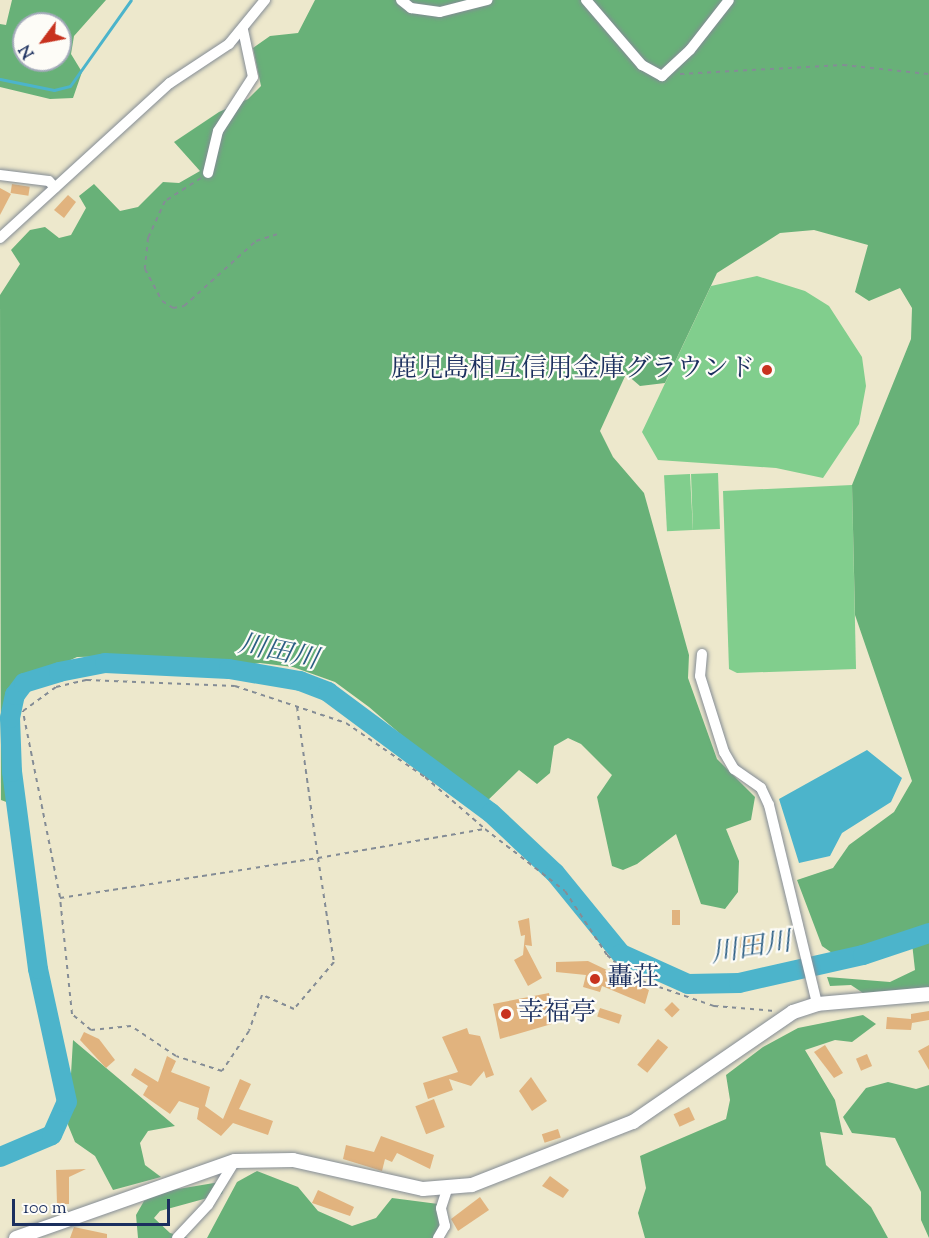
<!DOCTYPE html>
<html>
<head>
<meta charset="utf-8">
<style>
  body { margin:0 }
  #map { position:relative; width:929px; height:1238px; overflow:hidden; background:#ede8cc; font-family:"Sorts Mill Goudy","Noto Serif JP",serif }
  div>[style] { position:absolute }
  .green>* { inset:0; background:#81ce8d; transform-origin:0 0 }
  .forest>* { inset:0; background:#68b178 }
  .water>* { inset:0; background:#4cb4cb }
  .stream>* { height:3px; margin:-1.5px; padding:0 1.5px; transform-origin:1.5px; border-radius:1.5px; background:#4cb4cb }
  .river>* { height:20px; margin:-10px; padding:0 10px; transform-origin:10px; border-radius:10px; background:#4cb4cb }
  .building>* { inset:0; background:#e1b37e; transform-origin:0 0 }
  .path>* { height:2px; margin-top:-1px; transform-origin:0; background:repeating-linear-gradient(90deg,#848c95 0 4.5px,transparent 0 9px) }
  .roads { filter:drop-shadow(0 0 2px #848c95) drop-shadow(0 0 2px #848c95) }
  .minor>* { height:10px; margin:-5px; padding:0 5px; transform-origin:5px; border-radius:5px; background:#fff }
  .major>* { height:14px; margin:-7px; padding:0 7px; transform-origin:7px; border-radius:7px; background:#fff }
  .dots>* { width:16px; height:16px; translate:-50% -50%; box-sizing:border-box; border:3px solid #fdfcf7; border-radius:50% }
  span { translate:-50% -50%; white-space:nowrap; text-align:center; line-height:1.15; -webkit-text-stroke:4.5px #fdfcf7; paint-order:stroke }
  .poi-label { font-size:26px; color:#1b2f5e }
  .right { translate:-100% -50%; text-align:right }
  .left { translate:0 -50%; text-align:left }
  .water-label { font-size:27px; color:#2c5e84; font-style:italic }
  .north { position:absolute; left:12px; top:12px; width:60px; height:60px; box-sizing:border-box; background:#fdfcf7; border:2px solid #a3aaba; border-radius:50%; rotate:238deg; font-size:16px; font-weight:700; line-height:24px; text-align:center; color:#1b2f5e }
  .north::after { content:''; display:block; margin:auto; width:21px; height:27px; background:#c8321e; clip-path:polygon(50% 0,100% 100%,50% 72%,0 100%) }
  .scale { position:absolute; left:12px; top:1199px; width:158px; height:27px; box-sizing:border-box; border:3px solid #1b2f5e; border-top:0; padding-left:8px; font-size:18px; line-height:21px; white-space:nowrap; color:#1b2f5e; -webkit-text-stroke:4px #fdfcf7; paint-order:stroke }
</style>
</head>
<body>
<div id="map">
  <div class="green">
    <i style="clip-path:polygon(757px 276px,805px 291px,829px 306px,862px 357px,866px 386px,859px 424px,823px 478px,776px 468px,658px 460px,642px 432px,711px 286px)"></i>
    <i style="left:718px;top:473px;width:56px;height:27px;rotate:88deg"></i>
    <i style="left:690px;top:474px;width:56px;height:26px;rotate:87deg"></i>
    <i style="clip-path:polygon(852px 485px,856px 669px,737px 673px,729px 669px,723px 491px)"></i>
  </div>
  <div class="forest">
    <i style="clip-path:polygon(evenodd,12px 0,106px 0,74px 36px,71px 54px,82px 72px,73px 98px,50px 99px,0 87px,0 24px,6px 25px,12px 0,24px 24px,60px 24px,60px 60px,24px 60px,24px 24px)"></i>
    <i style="clip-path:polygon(315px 0,929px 0,929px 988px,881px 994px,863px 993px,851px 985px,830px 986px,827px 977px,890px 982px,915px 970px,911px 934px,880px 959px,848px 964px,822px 946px,797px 880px,833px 868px,849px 845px,894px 812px,912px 781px,855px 615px,852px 485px,911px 339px,912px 308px,900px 288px,869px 301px,855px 292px,868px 245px,814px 230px,780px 233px,717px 273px,665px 383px,640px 386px,626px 374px,600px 431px,613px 457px,644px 493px,689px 655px,688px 678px,717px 759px,755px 797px,751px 820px,726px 829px,739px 861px,738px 892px,725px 909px,701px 904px,676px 834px,637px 864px,623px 870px,612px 866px,597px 797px,612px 775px,581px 744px,568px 738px,554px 746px,550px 773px,537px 784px,519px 770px,483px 805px,369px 707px,335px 682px,293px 667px,260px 663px,195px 675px,125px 656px,77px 657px,34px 677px,13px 701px,5px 722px,25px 809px,1px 800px,0 295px,20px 264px,11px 250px,30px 230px,45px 227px,59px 238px,71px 235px,86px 208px,79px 196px,94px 184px,120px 211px,138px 207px,163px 182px,179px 183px,200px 171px,174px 142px,219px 112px,248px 99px,261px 86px,253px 48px,270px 36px,298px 33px)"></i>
    <i style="clip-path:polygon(863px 1015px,876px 1024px,852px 1042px,835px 1040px,805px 1050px,835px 1100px,843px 1135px,820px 1132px,826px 1165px,871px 1207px,888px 1238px,645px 1238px,638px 1213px,646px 1188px,640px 1156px,726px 1119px,730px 1100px,726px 1075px,763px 1047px,798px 1028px)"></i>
    <i style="clip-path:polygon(73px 1040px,175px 1126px,148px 1131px,140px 1143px,145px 1165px,161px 1177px,113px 1190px,95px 1156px,75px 1142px,68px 1125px)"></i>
    <i style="clip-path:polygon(888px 1082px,916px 1089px,929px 1085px,929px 1238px,921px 1220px,921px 1192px,895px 1138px,852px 1133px,843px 1117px,866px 1088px)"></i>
    <i style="clip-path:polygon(257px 1171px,298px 1187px,318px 1211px,352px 1226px,376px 1218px,392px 1198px,446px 1205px,440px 1238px,207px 1238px,237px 1182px)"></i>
    <i style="clip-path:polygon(226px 1181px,222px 1194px,160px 1211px,154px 1218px,170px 1233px,188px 1238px,138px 1238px,136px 1215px,144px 1201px,160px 1192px)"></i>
  </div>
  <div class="water">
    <i style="clip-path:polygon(867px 750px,902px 778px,891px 802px,842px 833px,830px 856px,799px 863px,779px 799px)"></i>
  </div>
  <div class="stream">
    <i style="left:0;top:79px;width:55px;rotate:11.5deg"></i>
    <i style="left:54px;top:90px;width:16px;rotate:-14deg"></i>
    <i style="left:70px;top:86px;width:105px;rotate:-54.7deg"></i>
  </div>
  <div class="river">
    <i style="left:0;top:1157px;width:56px;rotate:-22.9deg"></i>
    <i style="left:52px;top:1135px;width:36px;rotate:-66deg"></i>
    <i style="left:67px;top:1102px;width:136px;rotate:-102.3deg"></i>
    <i style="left:38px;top:969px;width:199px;rotate:-97.5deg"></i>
    <i style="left:12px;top:772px;width:54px;rotate:-92.1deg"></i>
    <i style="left:10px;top:718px;width:24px;rotate:-78deg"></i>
    <i style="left:15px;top:695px;width:15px;rotate:-53deg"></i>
    <i style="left:24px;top:683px;width:37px;rotate:-17deg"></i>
    <i style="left:59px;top:672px;width:47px;rotate:-11.1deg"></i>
    <i style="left:105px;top:663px;width:124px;rotate:2.8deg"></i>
    <i style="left:229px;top:669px;width:72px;rotate:9.6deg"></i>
    <i style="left:300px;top:681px;width:30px;rotate:21deg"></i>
    <i style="left:328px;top:692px;width:203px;rotate:36.6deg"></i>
    <i style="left:491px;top:813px;width:88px;rotate:43.2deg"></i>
    <i style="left:555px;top:873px;width:104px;rotate:50.8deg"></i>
    <i style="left:621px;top:954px;width:73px;rotate:24.1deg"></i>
    <i style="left:688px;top:984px;width:51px;rotate:-1.1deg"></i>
    <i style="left:739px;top:983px;width:127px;rotate:-12.7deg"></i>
    <i style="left:863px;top:955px;width:70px;rotate:-18.4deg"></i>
  </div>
  <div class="building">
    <i style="left:12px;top:184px;width:18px;height:9px;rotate:9deg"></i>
    <i style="clip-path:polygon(0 188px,11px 194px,0 215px)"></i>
    <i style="clip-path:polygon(68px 195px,76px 202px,64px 218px,54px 210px)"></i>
    <i style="left:672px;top:910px;width:8px;height:15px"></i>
    <i style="clip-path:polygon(529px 918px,532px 946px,525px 945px,542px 978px,528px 986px,514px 960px,523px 955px,525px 935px,521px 936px,518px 921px)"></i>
    <i style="left:741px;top:937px;width:20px;height:11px;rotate:6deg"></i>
    <i style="clip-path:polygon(588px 961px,649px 990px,645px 1004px,602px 986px,600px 992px,583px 987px,586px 975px,556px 972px,556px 962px)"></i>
    <i style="clip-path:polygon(549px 993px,555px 1023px,500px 1039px,493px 1004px)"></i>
    <i style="left:672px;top:1002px;width:11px;height:11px;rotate:45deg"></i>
    <i style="left:600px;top:1008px;width:23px;height:9px;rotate:18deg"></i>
    <i style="clip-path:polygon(929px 1011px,929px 1020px,912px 1023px,911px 1030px,886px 1029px,887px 1017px,911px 1019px,911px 1014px)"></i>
    <i style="clip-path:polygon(467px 1028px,469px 1034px,480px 1036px,494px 1075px,486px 1078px,484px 1071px,471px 1086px,449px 1079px,453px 1090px,428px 1099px,423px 1083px,458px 1072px,442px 1037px)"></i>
    <i style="clip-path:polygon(84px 1032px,99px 1039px,115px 1060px,106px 1068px,80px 1040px)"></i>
    <i style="left:658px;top:1039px;width:13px;height:33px;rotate:39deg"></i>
    <i style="clip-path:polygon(825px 1045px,843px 1073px,834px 1078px,814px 1052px)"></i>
    <i style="clip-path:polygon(929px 1045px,929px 1070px,918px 1051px)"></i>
    <i style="left:867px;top:1054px;width:13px;height:12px;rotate:67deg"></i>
    <i style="clip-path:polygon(167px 1056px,176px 1061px,171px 1072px,210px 1087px,205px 1106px,223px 1119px,240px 1079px,251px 1084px,239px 1109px,273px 1121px,268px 1135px,233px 1123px,221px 1136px,197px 1119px,199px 1108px,179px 1101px,170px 1114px,143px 1095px,148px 1086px,131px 1075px,135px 1068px,158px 1082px)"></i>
    <i style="clip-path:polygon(531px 1077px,547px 1101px,532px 1111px,519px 1091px)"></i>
    <i style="left:434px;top:1099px;width:30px;height:20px;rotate:69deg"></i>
    <i style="left:689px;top:1107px;width:14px;height:17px;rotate:65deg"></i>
    <i style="left:558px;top:1129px;width:9px;height:17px;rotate:72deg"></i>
    <i style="clip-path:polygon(381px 1136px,434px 1155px,430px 1169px,397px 1153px,392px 1162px,385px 1159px,382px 1171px,343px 1159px,346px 1145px,374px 1152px)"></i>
    <i style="clip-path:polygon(86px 1169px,69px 1177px,69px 1204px,57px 1204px,56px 1170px)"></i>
    <i style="clip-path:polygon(550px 1176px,569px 1190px,563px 1198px,542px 1186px)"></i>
    <i style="clip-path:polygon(318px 1190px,354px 1207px,350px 1216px,312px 1203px)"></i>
    <i style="clip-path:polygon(480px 1197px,489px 1210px,458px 1231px,451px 1219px)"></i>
    <i style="clip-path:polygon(74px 1227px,107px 1234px,107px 1238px,70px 1238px)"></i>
  </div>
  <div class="path">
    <i style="left:680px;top:74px;width:163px;rotate:-3.2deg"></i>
    <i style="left:843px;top:65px;width:86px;rotate:6deg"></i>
    <i style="left:201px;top:178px;width:43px;rotate:147.4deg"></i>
    <i style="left:165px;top:201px;width:41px;rotate:114.7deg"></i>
    <i style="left:148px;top:238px;width:31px;rotate:96deg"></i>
    <i style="left:145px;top:269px;width:36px;rotate:62deg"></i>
    <i style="left:162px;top:301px;width:13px;rotate:32deg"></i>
    <i style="left:173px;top:308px;width:11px;rotate:-10deg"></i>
    <i style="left:184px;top:306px;width:97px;rotate:-42.1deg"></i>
    <i style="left:256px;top:241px;width:22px;rotate:-18deg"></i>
    <i style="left:297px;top:707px;width:152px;rotate:82.1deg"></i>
    <i style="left:318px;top:858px;width:105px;rotate:81.3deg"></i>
    <i style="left:334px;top:962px;width:62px;rotate:130.4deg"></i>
    <i style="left:294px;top:1009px;width:35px;rotate:-156deg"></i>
    <i style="left:262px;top:995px;width:38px;rotate:110deg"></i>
    <i style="left:249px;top:1031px;width:48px;rotate:124deg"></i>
    <i style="left:222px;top:1071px;width:48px;rotate:-161.9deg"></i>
    <i style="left:176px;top:1056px;width:54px;rotate:-146.3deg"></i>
    <i style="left:131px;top:1026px;width:40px;rotate:174.3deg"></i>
    <i style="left:91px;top:1030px;width:25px;rotate:-140deg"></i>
    <i style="left:72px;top:1014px;width:117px;rotate:-95.9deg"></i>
    <i style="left:60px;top:898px;width:261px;rotate:-8.8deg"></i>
    <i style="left:318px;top:858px;width:169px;rotate:-9.9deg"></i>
    <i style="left:485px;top:829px;width:101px;rotate:37.8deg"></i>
    <i style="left:565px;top:891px;width:77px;rotate:56.7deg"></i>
    <i style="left:607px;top:955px;width:35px;rotate:41deg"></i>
    <i style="left:633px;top:978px;width:86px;rotate:19.1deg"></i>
    <i style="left:714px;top:1006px;width:61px;rotate:4.7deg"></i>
    <i style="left:60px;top:897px;width:190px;rotate:-101.3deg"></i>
    <i style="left:23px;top:711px;width:41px;rotate:-36deg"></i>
    <i style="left:56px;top:687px;width:32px;rotate:-13deg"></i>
    <i style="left:87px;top:680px;width:148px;rotate:2.3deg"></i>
    <i style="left:235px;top:686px;width:117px;rotate:18.4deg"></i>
    <i style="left:346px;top:723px;width:96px;rotate:34.4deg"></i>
    <i style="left:425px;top:777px;width:79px;rotate:40.9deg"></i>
  </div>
  <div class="roads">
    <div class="minor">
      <i style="left:401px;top:0;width:13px;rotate:39deg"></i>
      <i style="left:411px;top:8px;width:29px;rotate:8deg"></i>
      <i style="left:440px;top:12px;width:49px;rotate:-14.3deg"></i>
      <i style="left:586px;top:0;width:86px;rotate:49.3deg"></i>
      <i style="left:642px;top:65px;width:23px;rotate:29deg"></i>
      <i style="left:662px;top:76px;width:38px;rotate:-43deg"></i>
      <i style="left:690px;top:50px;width:63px;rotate:-52deg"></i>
      <i style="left:208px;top:173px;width:43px;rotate:-76.6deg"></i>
      <i style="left:218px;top:131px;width:64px;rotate:-57.1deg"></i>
      <i style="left:253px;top:77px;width:48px;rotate:-102deg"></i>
      <i style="left:0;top:175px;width:49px;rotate:7deg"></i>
      <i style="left:49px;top:181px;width:9px;rotate:49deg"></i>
      <i style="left:0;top:238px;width:230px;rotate:-42.4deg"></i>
      <i style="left:170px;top:83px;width:71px;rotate:-33.5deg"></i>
      <i style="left:229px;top:44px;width:57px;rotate:-50.7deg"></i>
      <i style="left:702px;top:654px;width:22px;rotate:95deg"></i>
      <i style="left:700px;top:676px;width:80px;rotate:72.5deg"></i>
      <i style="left:724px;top:752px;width:20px;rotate:60deg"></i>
      <i style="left:734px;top:769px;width:33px;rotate:35deg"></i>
      <i style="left:761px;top:788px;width:19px;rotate:65deg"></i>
      <i style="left:769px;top:805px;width:205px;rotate:76.4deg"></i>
      <i style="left:177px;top:1238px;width:45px;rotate:-46.8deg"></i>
      <i style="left:208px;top:1205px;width:52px;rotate:-58.5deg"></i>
      <i style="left:438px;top:1238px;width:14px;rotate:-60deg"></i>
      <i style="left:445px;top:1226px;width:18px;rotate:-103deg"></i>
      <i style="left:441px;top:1208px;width:20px;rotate:-72deg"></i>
    </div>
    <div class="major">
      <i style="left:16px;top:1238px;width:232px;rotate:-19.4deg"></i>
      <i style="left:235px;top:1161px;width:58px;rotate:-1deg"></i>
      <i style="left:293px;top:1160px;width:133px;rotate:12.6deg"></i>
      <i style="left:423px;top:1189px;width:49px;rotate:-4.7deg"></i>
      <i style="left:472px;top:1185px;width:173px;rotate:-21.4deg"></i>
      <i style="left:633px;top:1122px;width:194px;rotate:-34.5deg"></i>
      <i style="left:793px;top:1012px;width:25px;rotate:-18deg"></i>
      <i style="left:817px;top:1004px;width:112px;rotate:-5.1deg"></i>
    </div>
  </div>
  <div class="dots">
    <i style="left:767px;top:370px;background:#c8321e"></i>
    <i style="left:595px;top:979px;background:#c8321e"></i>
    <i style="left:506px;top:1014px;background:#c8321e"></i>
  </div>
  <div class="poi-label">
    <span class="right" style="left:755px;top:370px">鹿児島相互信用金庫グラウンド</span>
    <span class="left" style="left:607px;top:979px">轟荘</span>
    <span class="left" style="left:518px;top:1014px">幸福亭</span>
  </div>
  <div class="water-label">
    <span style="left:278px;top:653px;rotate:12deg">川田川</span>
    <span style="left:751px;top:949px;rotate:-9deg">川田川</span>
  </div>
  <div class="north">N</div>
  <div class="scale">100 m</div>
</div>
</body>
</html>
